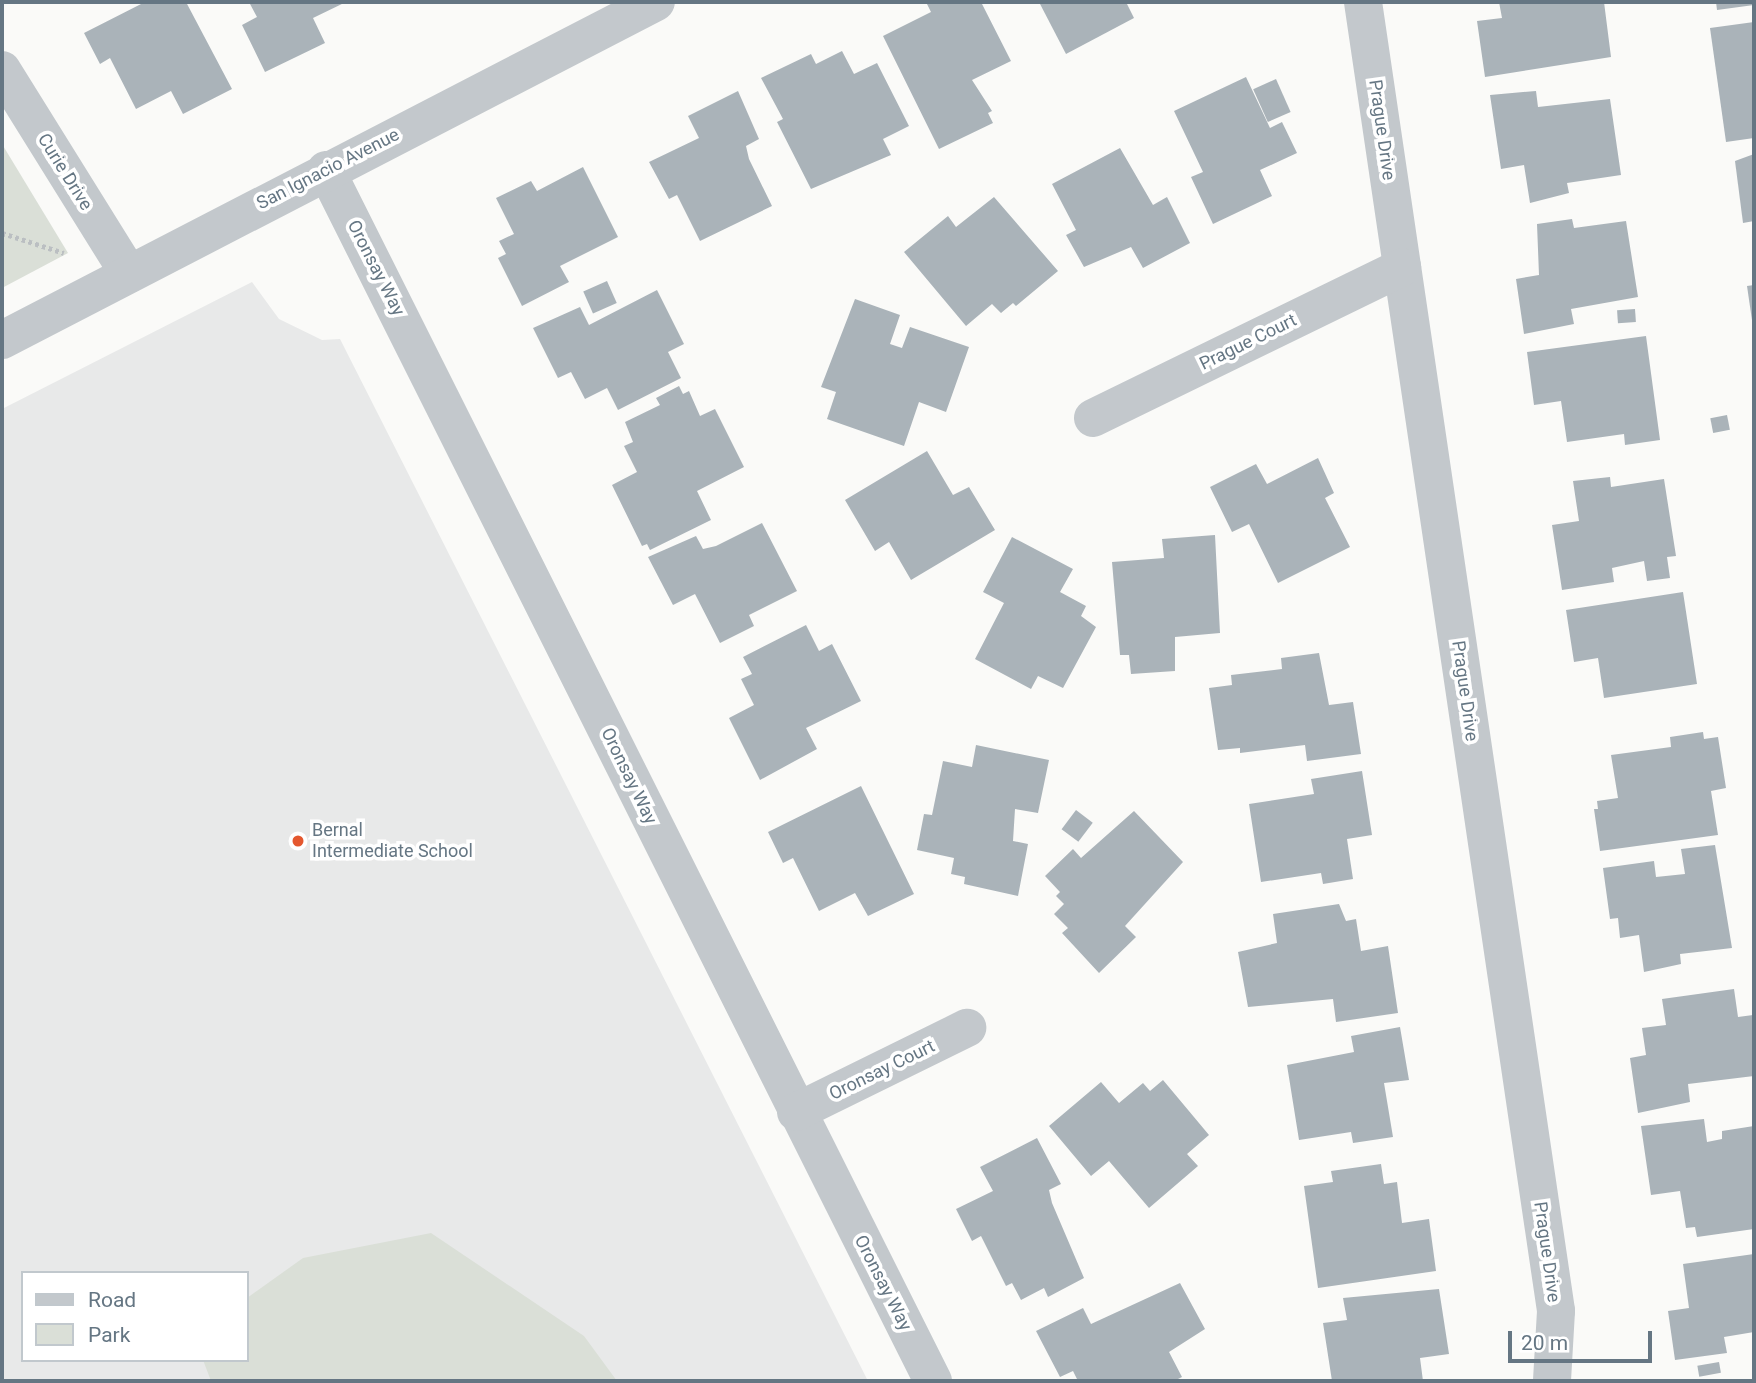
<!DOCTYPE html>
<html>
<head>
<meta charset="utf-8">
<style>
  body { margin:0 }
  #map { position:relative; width:1756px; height:1383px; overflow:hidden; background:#fafaf8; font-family:Roboto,sans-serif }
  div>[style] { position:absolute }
  .built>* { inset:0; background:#e8e9e9 }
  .green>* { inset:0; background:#dadfd7 }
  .building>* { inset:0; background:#aab3b9; transform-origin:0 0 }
  .path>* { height:4.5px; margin-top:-2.25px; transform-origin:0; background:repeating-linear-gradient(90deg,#bbbfc2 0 3.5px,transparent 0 7px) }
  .minor>* { height:38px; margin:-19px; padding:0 19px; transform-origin:19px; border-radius:19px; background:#c3c8cc }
  .dots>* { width:19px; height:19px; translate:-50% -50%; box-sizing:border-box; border:4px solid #fff; border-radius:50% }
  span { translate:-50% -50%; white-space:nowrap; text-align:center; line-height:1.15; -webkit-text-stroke:7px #fff; paint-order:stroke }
  .street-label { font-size:18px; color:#657683 }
  .poi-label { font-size:18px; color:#657683 }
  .left { translate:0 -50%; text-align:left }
  .frame { position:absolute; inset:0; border:4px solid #657683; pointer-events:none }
  .legend { position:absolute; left:21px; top:1271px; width:228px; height:91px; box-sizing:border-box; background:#fff; border:2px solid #c1c8cd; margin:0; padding:9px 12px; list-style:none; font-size:21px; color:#657683 }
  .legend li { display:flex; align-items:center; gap:14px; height:35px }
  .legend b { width:35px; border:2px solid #c1c8cd }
  .scale { position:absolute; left:1508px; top:1331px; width:144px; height:32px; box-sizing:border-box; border:4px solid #657683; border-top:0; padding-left:9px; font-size:21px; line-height:24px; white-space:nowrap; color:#657683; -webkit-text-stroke:5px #fff; paint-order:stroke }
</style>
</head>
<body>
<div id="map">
  <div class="built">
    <i style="clip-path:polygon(evenodd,252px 282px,279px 319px,322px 340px,340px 339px,868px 1381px,2px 1381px,2px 409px,252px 282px,23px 1273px,247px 1273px,247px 1360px,23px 1360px,23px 1273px)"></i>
  </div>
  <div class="green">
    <i style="clip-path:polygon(2px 144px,68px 253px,2px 288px)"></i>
    <i style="clip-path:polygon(431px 1233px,584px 1336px,617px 1381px,211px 1381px,203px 1360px,247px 1360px,247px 1298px,303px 1258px)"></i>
  </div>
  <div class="building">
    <i style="clip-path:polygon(145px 2px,186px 2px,232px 89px,183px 114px,171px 91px,136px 109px,110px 58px,100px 64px,84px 33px)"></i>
    <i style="clip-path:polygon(249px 2px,346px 2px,313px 18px,325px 43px,265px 72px,242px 25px,257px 17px)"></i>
    <i style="clip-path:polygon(926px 2px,981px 2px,1011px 61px,972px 80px,992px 111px,988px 113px,993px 123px,939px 149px,883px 36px,931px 12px)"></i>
    <i style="clip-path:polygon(1039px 2px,1126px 2px,1134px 18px,1066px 54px)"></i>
    <i style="clip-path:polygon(1499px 2px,1604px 2px,1611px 57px,1485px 77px,1477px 21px,1502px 18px)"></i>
    <i style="clip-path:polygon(1716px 2px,1754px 2px,1754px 5px,1717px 10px)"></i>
    <i style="clip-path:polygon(1754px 22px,1754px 138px,1726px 142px,1710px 28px)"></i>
    <i style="clip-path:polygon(842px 51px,854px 74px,877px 63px,909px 126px,883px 139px,891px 155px,811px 189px,777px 122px,783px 119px,761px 78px,811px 54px,816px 64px)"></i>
    <i style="clip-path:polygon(1246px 77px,1270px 128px,1282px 122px,1297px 153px,1260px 170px,1272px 196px,1213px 224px,1191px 177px,1203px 172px,1174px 111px)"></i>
    <i style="left:1276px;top:79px;width:36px;height:25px;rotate:66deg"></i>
    <i style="clip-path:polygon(738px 91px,759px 139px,746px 146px,749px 159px,772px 206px,700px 241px,677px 195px,669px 199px,649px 162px,699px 138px,688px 116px)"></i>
    <i style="clip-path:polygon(1536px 91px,1538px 107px,1610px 99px,1621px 175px,1567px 183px,1569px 193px,1530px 203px,1524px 165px,1501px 169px,1490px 95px)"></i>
    <i style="clip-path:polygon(1120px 148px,1153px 205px,1167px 197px,1190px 243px,1143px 268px,1131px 247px,1084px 267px,1066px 235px,1076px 230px,1052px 184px)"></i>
    <i style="clip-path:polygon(1754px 154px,1754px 221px,1743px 223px,1735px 161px)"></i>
    <i style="clip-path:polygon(583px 167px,618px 237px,560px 266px,569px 282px,522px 306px,498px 258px,506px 254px,499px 241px,514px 234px,496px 198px,531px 181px,537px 191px)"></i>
    <i style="clip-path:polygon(994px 197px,1058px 271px,1016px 306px,1013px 303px,1001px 313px,992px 304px,966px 326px,904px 252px,948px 216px,956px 227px)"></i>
    <i style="clip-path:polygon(1572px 219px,1574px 228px,1626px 221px,1638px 297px,1571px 309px,1574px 324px,1524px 334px,1516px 279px,1539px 275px,1537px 224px)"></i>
    <i style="left:607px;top:281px;width:24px;height:26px;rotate:66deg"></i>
    <i style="clip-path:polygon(1754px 285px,1754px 327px,1753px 327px,1747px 286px)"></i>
    <i style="clip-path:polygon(657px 290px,684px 344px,668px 352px,681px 378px,618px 410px,607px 388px,585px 399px,571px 372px,558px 378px,533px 328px,580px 307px,589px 325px)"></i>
    <i style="clip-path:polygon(855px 299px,900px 315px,890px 344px,902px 348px,910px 327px,969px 347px,946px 412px,919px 402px,904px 446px,827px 419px,836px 392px,821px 387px)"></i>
    <i style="left:1635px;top:309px;width:13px;height:18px;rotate:86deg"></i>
    <i style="clip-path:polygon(1646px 336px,1660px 440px,1625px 445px,1624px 434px,1567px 442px,1561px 401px,1534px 405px,1527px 352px)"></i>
    <i style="clip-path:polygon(679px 386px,683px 394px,689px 391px,700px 416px,715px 409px,744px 467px,697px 491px,711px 520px,650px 550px,647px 544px,642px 546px,612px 485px,637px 472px,624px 446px,633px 442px,625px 422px,660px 405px,656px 398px)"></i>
    <i style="left:1727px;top:415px;width:15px;height:17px;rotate:79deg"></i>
    <i style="clip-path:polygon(927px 451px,953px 495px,969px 487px,995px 530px,911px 580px,889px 542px,875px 551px,845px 500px)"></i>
    <i style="clip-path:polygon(1318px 458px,1334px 493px,1325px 498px,1350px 547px,1278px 583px,1249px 524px,1232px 532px,1210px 487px,1256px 464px,1267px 484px)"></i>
    <i style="clip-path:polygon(1610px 477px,1611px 487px,1664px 479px,1676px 556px,1667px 557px,1670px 578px,1647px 581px,1644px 561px,1612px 568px,1614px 582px,1562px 590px,1552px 525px,1579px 521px,1573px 481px)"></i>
    <i style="clip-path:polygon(762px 523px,797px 591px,749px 615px,754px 626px,720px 643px,695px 594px,673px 605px,648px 557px,696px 536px,703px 549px,716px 546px)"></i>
    <i style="clip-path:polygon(1215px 535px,1220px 633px,1175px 637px,1175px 671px,1131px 674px,1129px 655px,1120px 655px,1112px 562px,1164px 558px,1162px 539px)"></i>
    <i style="clip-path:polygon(1012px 537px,1073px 569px,1060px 592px,1086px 606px,1081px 616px,1096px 627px,1063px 688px,1038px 676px,1031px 689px,975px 659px,1004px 603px,983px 592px)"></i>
    <i style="clip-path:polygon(1683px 592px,1697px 684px,1604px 698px,1598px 658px,1574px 662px,1566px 610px)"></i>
    <i style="clip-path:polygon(806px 625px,819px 651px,832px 644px,861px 701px,806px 728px,817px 749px,760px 780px,729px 718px,754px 705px,741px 679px,752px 674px,743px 657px)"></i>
    <i style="clip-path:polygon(1319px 653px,1329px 705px,1353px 702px,1361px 754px,1307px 761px,1305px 745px,1240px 753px,1240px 748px,1218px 750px,1209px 688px,1232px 685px,1231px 675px,1282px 669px,1281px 658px)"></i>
    <i style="clip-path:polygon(1703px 732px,1704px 739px,1718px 737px,1726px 788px,1711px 791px,1718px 835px,1600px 851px,1594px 809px,1598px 809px,1597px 801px,1618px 798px,1611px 755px,1671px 747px,1670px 737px)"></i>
    <i style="clip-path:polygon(976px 745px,1049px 760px,1038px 813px,1015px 809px,1013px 841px,1028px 844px,1018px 896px,964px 884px,965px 877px,951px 874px,954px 858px,917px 850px,924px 814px,932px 815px,943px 761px,972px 767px)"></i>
    <i style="clip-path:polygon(1362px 771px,1372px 835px,1347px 839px,1353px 879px,1323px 884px,1321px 873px,1261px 882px,1249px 804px,1314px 794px,1311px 779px)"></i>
    <i style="clip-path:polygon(861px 786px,914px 894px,868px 916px,855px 893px,819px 911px,793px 858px,783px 863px,768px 832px)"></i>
    <i style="left:1076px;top:810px;width:21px;height:24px;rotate:37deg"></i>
    <i style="clip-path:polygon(1134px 811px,1183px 862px,1125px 926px,1136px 937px,1099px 973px,1062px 933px,1068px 928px,1054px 914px,1064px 904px,1056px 896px,1060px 892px,1045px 876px,1073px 849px,1081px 858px)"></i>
    <i style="clip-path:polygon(1715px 845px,1732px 948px,1680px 954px,1681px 964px,1644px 972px,1639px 935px,1620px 938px,1618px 918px,1610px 919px,1603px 868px,1654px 861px,1656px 877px,1685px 874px,1681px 849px)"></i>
    <i style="clip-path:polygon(1339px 904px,1346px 921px,1356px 919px,1361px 951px,1388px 946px,1398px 1013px,1336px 1022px,1333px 999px,1248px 1007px,1238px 952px,1277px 943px,1273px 914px)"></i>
    <i style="clip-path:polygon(1734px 989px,1738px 1017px,1753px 1015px,1754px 1076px,1688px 1084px,1690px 1102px,1638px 1113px,1630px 1058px,1646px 1055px,1642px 1028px,1666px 1025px,1662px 999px)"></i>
    <i style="clip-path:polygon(1400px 1027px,1409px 1080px,1384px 1083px,1393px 1137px,1353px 1143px,1351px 1132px,1299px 1140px,1287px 1065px,1354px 1052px,1351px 1036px)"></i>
    <i style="clip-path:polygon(1163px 1080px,1209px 1135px,1187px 1154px,1198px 1166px,1149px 1208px,1109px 1161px,1091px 1176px,1049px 1126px,1101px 1082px,1119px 1103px,1143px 1083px,1150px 1091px)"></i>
    <i style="clip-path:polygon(1704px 1119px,1707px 1142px,1722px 1139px,1722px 1131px,1754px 1126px,1754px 1229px,1697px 1237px,1695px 1227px,1686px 1228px,1680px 1191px,1651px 1195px,1641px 1126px)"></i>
    <i style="clip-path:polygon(1037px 1138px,1061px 1184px,1049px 1190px,1052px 1203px,1084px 1278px,1048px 1297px,1044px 1288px,1021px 1300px,1012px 1283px,1006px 1286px,981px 1236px,972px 1241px,956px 1209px,993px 1191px,980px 1167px)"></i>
    <i style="clip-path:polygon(1381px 1164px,1384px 1184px,1397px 1182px,1402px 1223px,1429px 1219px,1436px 1271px,1318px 1288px,1304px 1186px,1333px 1182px,1331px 1171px)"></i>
    <i style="clip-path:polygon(1754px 1254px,1754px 1332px,1724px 1337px,1727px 1353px,1675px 1360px,1668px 1311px,1689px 1308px,1683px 1264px)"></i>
    <i style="clip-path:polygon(1180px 1283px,1205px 1329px,1169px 1352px,1182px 1377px,1174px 1381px,1078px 1381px,1073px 1371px,1060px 1377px,1036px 1331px,1083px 1308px,1091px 1324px)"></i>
    <i style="clip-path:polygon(1439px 1289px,1449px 1354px,1420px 1358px,1423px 1381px,1332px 1381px,1323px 1323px,1347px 1320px,1343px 1298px)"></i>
    <i style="left:1719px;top:1362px;width:11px;height:22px;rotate:80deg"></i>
  </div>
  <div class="path">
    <i style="left:2px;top:233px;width:65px;rotate:17.9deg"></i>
  </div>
  <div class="minor">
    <i style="left:1363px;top:2px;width:1323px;rotate:81.61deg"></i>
    <i style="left:1556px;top:1311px;width:70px;rotate:93.3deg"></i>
    <i style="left:2px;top:70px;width:240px;rotate:58.1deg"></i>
    <i style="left:326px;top:170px;width:1355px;rotate:63.38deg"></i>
    <i style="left:2px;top:340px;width:736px;rotate:-27.33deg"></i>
    <i style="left:1093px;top:418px;width:344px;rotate:-26deg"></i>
    <i style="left:796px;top:1112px;width:191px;rotate:-26.2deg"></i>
  </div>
  <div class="dots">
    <i style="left:298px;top:841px;background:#e4572e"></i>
  </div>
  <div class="street-label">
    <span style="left:1382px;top:130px;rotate:82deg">Prague Drive</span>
    <span style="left:328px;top:169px;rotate:-27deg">San Ignacio Avenue</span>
    <span style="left:65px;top:172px;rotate:58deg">Curie Drive</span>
    <span style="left:376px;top:268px;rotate:63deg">Oronsay Way</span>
    <span style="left:1248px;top:342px;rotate:-26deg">Prague Court</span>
    <span style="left:1465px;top:691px;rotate:82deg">Prague Drive</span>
    <span style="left:629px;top:776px;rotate:64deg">Oronsay Way</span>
    <span style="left:882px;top:1070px;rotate:-26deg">Oronsay Court</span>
    <span style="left:1547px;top:1252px;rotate:82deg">Prague Drive</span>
    <span style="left:883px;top:1283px;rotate:63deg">Oronsay Way</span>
  </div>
  <div class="poi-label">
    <span class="left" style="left:312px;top:841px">Bernal<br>Intermediate School</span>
  </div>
  <div class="frame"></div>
  <ul class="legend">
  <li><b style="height:9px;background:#c3c8cc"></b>Road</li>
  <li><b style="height:19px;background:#dadfd7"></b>Park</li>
  </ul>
  <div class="scale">20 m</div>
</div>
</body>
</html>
